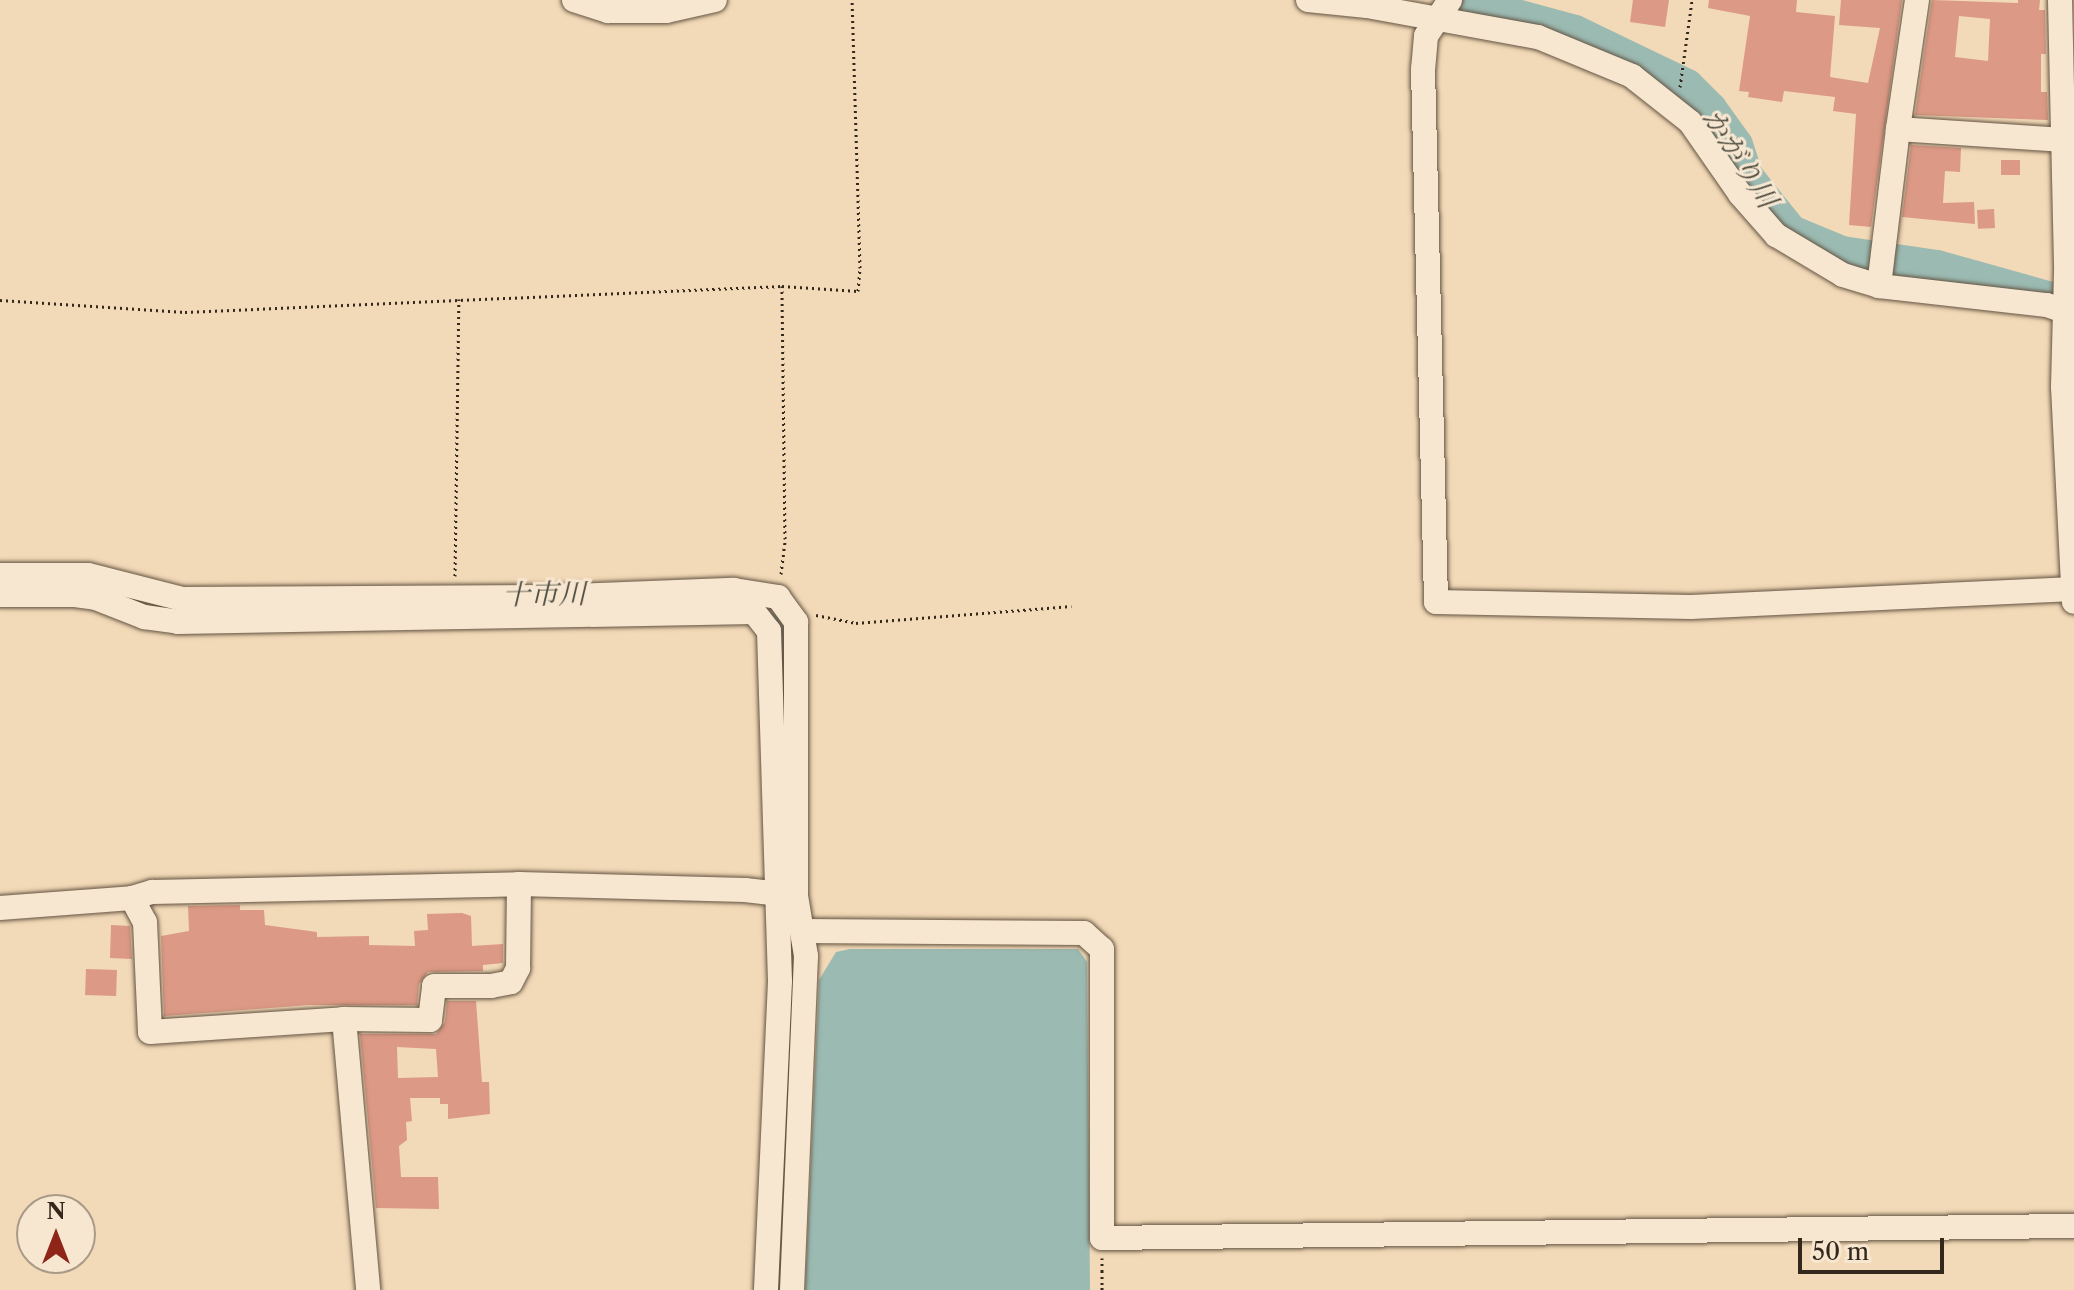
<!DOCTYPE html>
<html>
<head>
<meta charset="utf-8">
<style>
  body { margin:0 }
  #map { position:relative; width:2074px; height:1290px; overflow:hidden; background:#f2d9b7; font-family:"Libre Caslon Text","Noto Serif JP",serif }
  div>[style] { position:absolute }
  .water>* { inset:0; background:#9bbab2 }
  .stream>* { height:6px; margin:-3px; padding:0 3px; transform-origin:3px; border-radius:3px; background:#9bbab2 }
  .river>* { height:34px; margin:-17px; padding:0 17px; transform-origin:17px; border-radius:17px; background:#9bbab2 }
  .building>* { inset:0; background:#dc9985; transform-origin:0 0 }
  .path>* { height:3px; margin-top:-1.5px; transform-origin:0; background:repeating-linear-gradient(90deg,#33281b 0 2px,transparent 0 6px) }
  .roads { filter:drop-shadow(0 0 2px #635442) drop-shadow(0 0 2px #635442) }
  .minor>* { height:24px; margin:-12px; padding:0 12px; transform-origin:12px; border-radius:12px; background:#f7e6d0 }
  span { translate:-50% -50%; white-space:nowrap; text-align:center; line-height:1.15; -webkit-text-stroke:6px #f7e6d0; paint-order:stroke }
  .water-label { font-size:28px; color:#4d4c41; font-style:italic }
  .north { position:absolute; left:16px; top:1194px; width:80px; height:80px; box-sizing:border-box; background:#f7e6d0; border:2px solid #a99a88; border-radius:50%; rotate:0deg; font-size:22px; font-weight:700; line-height:32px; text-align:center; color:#33281b }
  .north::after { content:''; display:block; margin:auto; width:28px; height:36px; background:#8f2418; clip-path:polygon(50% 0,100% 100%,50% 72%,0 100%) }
  .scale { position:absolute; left:1798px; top:1238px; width:146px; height:36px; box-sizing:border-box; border:4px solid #33281b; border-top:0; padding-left:10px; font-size:24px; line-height:28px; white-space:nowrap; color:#33281b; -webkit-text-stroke:6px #f7e6d0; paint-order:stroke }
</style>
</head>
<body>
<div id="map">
  <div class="water">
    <i style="clip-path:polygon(850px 949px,1078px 949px,1087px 962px,1090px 1290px,805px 1290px,819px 980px,836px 952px)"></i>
  </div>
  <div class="stream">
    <i style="left:770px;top:615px;width:16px;rotate:30deg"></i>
    <i style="left:784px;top:623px;width:53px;rotate:90deg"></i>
  </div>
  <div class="river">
    <i style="left:1458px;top:0;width:121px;rotate:15.3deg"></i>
    <i style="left:1575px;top:32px;width:124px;rotate:25.7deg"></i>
    <i style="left:1687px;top:86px;width:33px;rotate:45deg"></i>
    <i style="left:1710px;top:109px;width:44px;rotate:54.2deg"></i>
    <i style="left:1736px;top:145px;width:33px;rotate:72deg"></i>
    <i style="left:1746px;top:176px;width:72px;rotate:51.2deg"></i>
    <i style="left:1791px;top:232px;width:55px;rotate:22.4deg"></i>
    <i style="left:1842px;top:253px;width:96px;rotate:8.4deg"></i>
    <i style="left:1937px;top:267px;width:126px;rotate:15.7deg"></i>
  </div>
  <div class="building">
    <i style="clip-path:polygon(1633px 0,1669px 0,1665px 27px,1630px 22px)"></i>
    <i style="clip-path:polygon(1709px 0,1797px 0,1796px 12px,1835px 16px,1830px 77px,1868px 83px,1880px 28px,1839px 25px,1841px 0,1902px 0,1871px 227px,1849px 225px,1856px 114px,1833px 111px,1835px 97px,1784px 91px,1782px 102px,1748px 97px,1749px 92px,1739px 91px,1750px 16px,1708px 8px)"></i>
    <i style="clip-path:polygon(evenodd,1932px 0,2018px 3px,2018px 0,2040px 0,2039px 10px,2045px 10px,2046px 54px,2041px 54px,2041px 92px,2047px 92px,2048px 120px,1915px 115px,1932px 0,1959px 16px,1990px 19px,1988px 61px,1955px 57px,1959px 16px)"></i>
    <i style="clip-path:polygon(1911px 145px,1961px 148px,1960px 172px,1945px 171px,1943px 203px,1974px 202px,1975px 224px,1902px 217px)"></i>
    <i style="left:2001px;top:160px;width:19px;height:15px"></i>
    <i style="left:1994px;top:209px;width:19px;height:17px;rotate:87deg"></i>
    <i style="clip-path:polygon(240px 905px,240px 910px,264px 910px,265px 925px,317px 932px,317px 937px,369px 936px,369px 945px,415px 946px,414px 931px,428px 930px,427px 914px,462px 913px,471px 916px,472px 946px,503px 944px,503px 963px,483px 965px,483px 971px,428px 972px,419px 984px,417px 1005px,309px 1005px,164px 1016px,161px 936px,189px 931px,188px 906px)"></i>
    <i style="clip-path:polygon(111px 925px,130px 926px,132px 959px,110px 958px)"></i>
    <i style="left:86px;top:969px;width:31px;height:26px;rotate:2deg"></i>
    <i style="clip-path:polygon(evenodd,447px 1001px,476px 1001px,482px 1082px,489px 1082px,490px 1114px,448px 1119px,448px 1104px,440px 1104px,440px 1098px,410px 1098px,412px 1121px,406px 1122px,407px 1140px,399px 1146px,401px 1177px,438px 1177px,439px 1209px,376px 1208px,360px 1034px,436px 1034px,445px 1022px,447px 1001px,397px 1047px,436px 1049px,438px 1077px,398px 1078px,397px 1047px)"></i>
  </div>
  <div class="path">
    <i style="left:1680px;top:87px;width:88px;rotate:-82.1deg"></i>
    <i style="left:0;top:300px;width:185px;rotate:3.7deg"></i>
    <i style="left:185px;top:312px;width:598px;rotate:-2.49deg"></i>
    <i style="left:782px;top:286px;width:76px;rotate:3.8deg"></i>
    <i style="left:858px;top:291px;width:23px;rotate:-85deg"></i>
    <i style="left:860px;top:268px;width:268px;rotate:-91.7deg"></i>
    <i style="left:781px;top:574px;width:35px;rotate:-83deg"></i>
    <i style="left:785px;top:539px;width:253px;rotate:-90.7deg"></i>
    <i style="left:455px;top:576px;width:277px;rotate:-89.2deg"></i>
    <i style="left:816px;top:615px;width:41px;rotate:11.3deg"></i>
    <i style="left:856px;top:623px;width:216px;rotate:-4.5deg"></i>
    <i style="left:1102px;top:1290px;width:32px;rotate:-90deg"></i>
  </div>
  <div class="roads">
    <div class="minor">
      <i style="left:574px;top:0;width:36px;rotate:18deg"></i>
      <i style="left:608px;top:11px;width:58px"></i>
      <i style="left:666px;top:11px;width:50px;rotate:-12.7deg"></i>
      <i style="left:1308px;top:0;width:59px;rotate:5.8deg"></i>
      <i style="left:1367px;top:6px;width:174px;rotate:10.3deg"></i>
      <i style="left:1538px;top:37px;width:102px;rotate:22.5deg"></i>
      <i style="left:1632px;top:76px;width:74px;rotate:38.4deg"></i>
      <i style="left:1690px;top:122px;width:88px;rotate:55.2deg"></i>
      <i style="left:1740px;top:194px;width:55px;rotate:48.7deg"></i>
      <i style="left:1776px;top:235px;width:78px;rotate:30.8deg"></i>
      <i style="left:1843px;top:275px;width:38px;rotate:17deg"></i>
      <i style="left:1879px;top:286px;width:169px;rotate:6.5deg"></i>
      <i style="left:2047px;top:305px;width:20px;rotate:20deg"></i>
      <i style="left:1450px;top:0;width:43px;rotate:123.7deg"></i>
      <i style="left:1426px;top:36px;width:33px;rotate:95deg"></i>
      <i style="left:1423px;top:69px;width:533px;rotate:88.6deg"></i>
      <i style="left:1436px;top:602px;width:255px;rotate:1.1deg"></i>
      <i style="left:1691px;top:607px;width:383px;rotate:-2.7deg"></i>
      <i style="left:1917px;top:0;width:130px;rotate:98.4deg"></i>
      <i style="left:1898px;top:129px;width:166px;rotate:3.8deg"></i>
      <i style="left:2060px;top:0;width:272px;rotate:88.7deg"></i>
      <i style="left:2066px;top:272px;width:115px;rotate:91.5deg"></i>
      <i style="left:2063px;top:387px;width:215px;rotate:87.1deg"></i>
      <i style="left:1879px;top:286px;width:158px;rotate:-83.1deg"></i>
      <i style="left:0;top:575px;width:88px"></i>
      <i style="left:88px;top:575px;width:97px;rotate:14.3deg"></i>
      <i style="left:182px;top:599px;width:366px;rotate:-0.3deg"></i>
      <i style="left:548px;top:597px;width:186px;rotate:-2.2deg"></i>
      <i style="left:734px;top:590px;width:45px;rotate:9deg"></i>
      <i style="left:778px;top:597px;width:31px;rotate:54deg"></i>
      <i style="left:796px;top:622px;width:274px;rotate:90deg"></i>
      <i style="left:796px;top:896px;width:61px;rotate:80.5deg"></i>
      <i style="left:806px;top:956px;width:334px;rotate:92.4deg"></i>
      <i style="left:0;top:595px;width:75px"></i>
      <i style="left:75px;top:595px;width:21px;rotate:8deg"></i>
      <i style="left:96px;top:598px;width:52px;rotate:21.6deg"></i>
      <i style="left:144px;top:617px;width:34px;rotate:8deg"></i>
      <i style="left:178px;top:622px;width:576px;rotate:-0.99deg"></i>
      <i style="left:754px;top:612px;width:24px;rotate:52deg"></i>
      <i style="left:769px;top:631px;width:350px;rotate:88.2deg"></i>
      <i style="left:780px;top:981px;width:309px;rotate:92.6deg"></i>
      <i style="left:132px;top:898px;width:27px;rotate:62deg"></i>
      <i style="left:145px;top:922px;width:110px;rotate:87.4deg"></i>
      <i style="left:150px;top:1032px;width:194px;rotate:-3.8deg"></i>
      <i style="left:344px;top:1019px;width:86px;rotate:0.7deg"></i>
      <i style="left:430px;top:1020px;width:34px;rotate:-83deg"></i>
      <i style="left:434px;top:986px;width:57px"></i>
      <i style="left:491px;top:986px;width:20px;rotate:-11deg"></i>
      <i style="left:511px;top:982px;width:16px;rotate:-63deg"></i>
      <i style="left:518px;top:968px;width:84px;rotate:-89.3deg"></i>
      <i style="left:0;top:908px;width:132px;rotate:-4.3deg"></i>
      <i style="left:132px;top:898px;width:21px;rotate:-17deg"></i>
      <i style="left:152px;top:892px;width:367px;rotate:-1.2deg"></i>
      <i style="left:519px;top:884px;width:226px;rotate:1.5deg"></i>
      <i style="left:745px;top:890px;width:44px;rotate:6.5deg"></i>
      <i style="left:802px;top:931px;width:282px;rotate:0.4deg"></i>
      <i style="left:1084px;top:933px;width:24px;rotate:42deg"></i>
      <i style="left:1102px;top:949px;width:289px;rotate:90deg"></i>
      <i style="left:1102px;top:1238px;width:972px;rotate:-0.71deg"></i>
      <i style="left:344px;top:1019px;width:272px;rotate:84.9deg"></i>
    </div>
  </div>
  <div class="water-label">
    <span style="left:1740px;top:158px;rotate:57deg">かがり川</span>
    <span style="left:544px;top:594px;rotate:-1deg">十市川</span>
  </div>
  <div class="north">N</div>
  <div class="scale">50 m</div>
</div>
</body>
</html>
